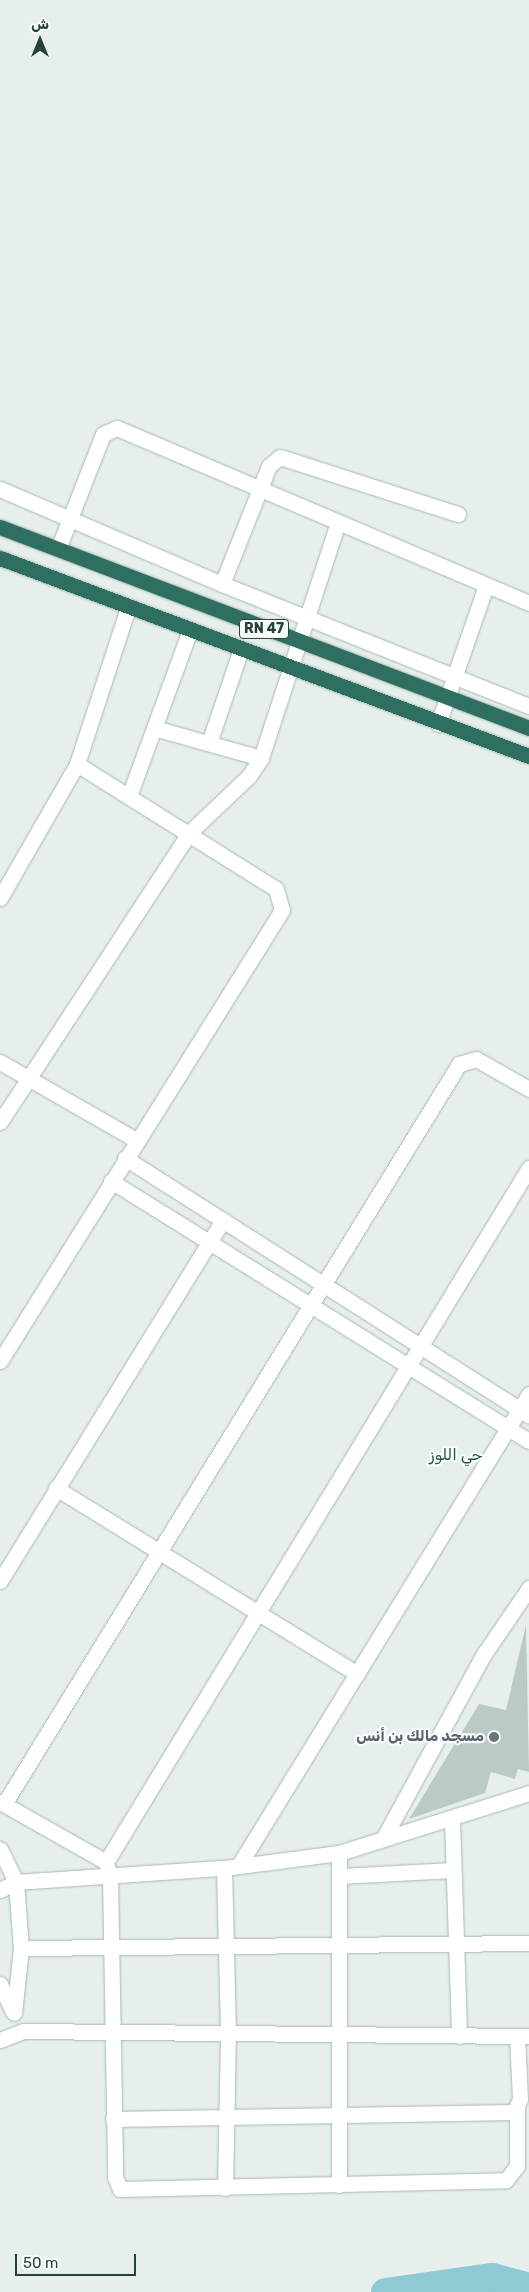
<!DOCTYPE html>
<html>
<head>
<meta charset="utf-8">
<style>
  body { margin:0 }
  #map { position:relative; width:529px; height:2292px; overflow:hidden; background:#e6efeb; font-family:Rubik,"Noto Naskh Arabic",sans-serif }
  div>[style] { position:absolute }
  .river>* { height:29px; margin:-14.5px; padding:0 14.5px; transform-origin:14.5px; border-radius:14.5px; background:#8ec9d4 }
  .building>* { inset:0; background:#bbcac4 }
  .roads { filter:drop-shadow(0 0 1px #a8b8b2) drop-shadow(0 0 1px #a8b8b2) }
  .minor>* { height:15px; margin:-7.5px; padding:0 7.5px; transform-origin:7.5px; border-radius:7.5px; background:#fff }
  .highway>* { height:15px; margin:-7.5px; padding:0 7.5px; transform-origin:7.5px; border-radius:7.5px; background:#2f6f62 }
  .dots>* { width:14px; height:14px; translate:-50% -50%; box-sizing:border-box; border:2px solid #f7fbf9; border-radius:50% }
  span { translate:-50% -50%; white-space:nowrap; text-align:center; line-height:1.15; -webkit-text-stroke:4.5px #f7fbf9; paint-order:stroke }
  .shield-label span { padding:1px 4px; background:#f7fbf9; border:1px solid; border-radius:4px; -webkit-text-stroke-width:0 }
  .shield-label { font-size:14px; color:#24423a; font-weight:700 }
  .worship-label { font-size:15px; color:#5b616d; font-weight:700 }
  .right { translate:-100% -50%; text-align:right }
  .neighbourhood-label { font-size:16px; color:#1f5548 }
  .north { position:absolute; left:15px; top:15px; width:50px; height:50px; -webkit-text-stroke:4px #f7fbf9; paint-order:stroke; rotate:0deg; font-size:14px; font-weight:700; line-height:20px; text-align:center; color:#24423a }
  .north::after { content:''; display:block; margin:auto; width:18px; height:22px; background:#24423a; clip-path:polygon(50% 0,100% 100%,50% 72%,0 100%) }
  .scale { position:absolute; left:15px; top:2254px; width:121px; height:22px; box-sizing:border-box; border:2px solid #24423a; border-top:0; padding-left:6px; font-size:15px; line-height:18px; white-space:nowrap; color:#24423a; -webkit-text-stroke:4px #f7fbf9; paint-order:stroke }
</style>
</head>
<body>
<div id="map">
  <div class="river">
    <i style="left:385px;top:2292px;width:108px;rotate:-8deg"></i>
    <i style="left:492px;top:2277px;width:38px;rotate:15deg"></i>
  </div>
  <div class="building">
    <i style="clip-path:polygon(526px 1625px,529px 1772px,518px 1769px,515px 1779px,491px 1772px,485px 1793px,409px 1819px,479px 1704px,506px 1710px)"></i>
  </div>
  <div class="roads">
    <div class="minor">
      <i style="left:0;top:489px;width:241px;rotate:23.2deg"></i>
      <i style="left:222px;top:584px;width:330px;rotate:21.7deg"></i>
      <i style="left:58px;top:549px;width:123px;rotate:-68.6deg"></i>
      <i style="left:103px;top:434px;width:15px;rotate:-23deg"></i>
      <i style="left:117px;top:428px;width:448px;rotate:23deg"></i>
      <i style="left:222px;top:584px;width:127px;rotate:-68.3deg"></i>
      <i style="left:269px;top:466px;width:14px;rotate:-39deg"></i>
      <i style="left:280px;top:457px;width:187px;rotate:17.8deg"></i>
      <i style="left:438px;top:724px;width:147px;rotate:-70.9deg"></i>
      <i style="left:154px;top:728px;width:111px;rotate:15.7deg"></i>
      <i style="left:209px;top:743px;width:99px;rotate:-71.2deg"></i>
      <i style="left:129px;top:796px;width:177px;rotate:-69.8deg"></i>
      <i style="left:0;top:898px;width:155px;rotate:-60.1deg"></i>
      <i style="left:77px;top:764px;width:164px;rotate:-71.9deg"></i>
      <i style="left:0;top:1062px;width:157px;rotate:29.8deg"></i>
      <i style="left:0;top:1122px;width:347px;rotate:-56.8deg"></i>
      <i style="left:190px;top:832px;width:81px;rotate:-43.5deg"></i>
      <i style="left:249px;top:776px;width:22px;rotate:-56deg"></i>
      <i style="left:261px;top:758px;width:248px;rotate:-71.9deg"></i>
      <i style="left:125px;top:1158px;width:479px;rotate:32.5deg"></i>
      <i style="left:111px;top:1181px;width:492px;rotate:31.9deg"></i>
      <i style="left:0;top:1361px;width:532px;rotate:-57.98deg"></i>
      <i style="left:282px;top:910px;width:22px;rotate:-106deg"></i>
      <i style="left:276px;top:889px;width:235px;rotate:-147.9deg"></i>
      <i style="left:56px;top:1488px;width:354px;rotate:31.7deg"></i>
      <i style="left:0;top:1581px;width:424px;rotate:-58.3deg"></i>
      <i style="left:0;top:1802px;width:122px;rotate:29.5deg"></i>
      <i style="left:106px;top:1862px;width:16px;rotate:75deg"></i>
      <i style="left:110px;top:1877px;width:300px;rotate:89deg"></i>
      <i style="left:115px;top:2177px;width:13px;rotate:67deg"></i>
      <i style="left:120px;top:2189px;width:386px;rotate:-1.3deg"></i>
      <i style="left:506px;top:2180px;width:18px;rotate:-52deg"></i>
      <i style="left:517px;top:2166px;width:56px;rotate:-90deg"></i>
      <i style="left:4px;top:1804px;width:869px;rotate:-58.41deg"></i>
      <i style="left:459px;top:1064px;width:18px;rotate:-16deg"></i>
      <i style="left:476px;top:1059px;width:61px;rotate:29.5deg"></i>
      <i style="left:452px;top:1820px;width:216px;rotate:88.1deg"></i>
      <i style="left:383px;top:1839px;width:211px;rotate:-61.4deg"></i>
      <i style="left:484px;top:1654px;width:80px;rotate:-55.7deg"></i>
      <i style="left:0;top:1849px;width:37px;rotate:64deg"></i>
      <i style="left:16px;top:1882px;width:66px;rotate:85.7deg"></i>
      <i style="left:21px;top:1948px;width:65px;rotate:96.1deg"></i>
      <i style="left:339px;top:1853px;width:332px;rotate:90deg"></i>
      <i style="left:106px;top:1862px;width:813px;rotate:-58.64deg"></i>
      <i style="left:239px;top:1865px;width:553px;rotate:-58.38deg"></i>
      <i style="left:224px;top:1868px;width:166px;rotate:88.6deg"></i>
      <i style="left:228px;top:2034px;width:154px;rotate:91.1deg"></i>
      <i style="left:340px;top:1876px;width:113px;rotate:-3deg"></i>
      <i style="left:0;top:1890px;width:18px;rotate:-27deg"></i>
      <i style="left:16px;top:1882px;width:208px;rotate:-3.9deg"></i>
      <i style="left:224px;top:1868px;width:116px;rotate:-7.4deg"></i>
      <i style="left:339px;top:1853px;width:199px;rotate:-17.5deg"></i>
      <i style="left:21px;top:1948px;width:508px;rotate:-0.56deg"></i>
      <i style="left:0;top:1984px;width:31px;rotate:65deg"></i>
      <i style="left:0;top:2040px;width:25px;rotate:-21deg"></i>
      <i style="left:23px;top:2031px;width:506px;rotate:0.57deg"></i>
      <i style="left:113px;top:2119px;width:401px;rotate:-1deg"></i>
      <i style="left:514px;top:2112px;width:14px;rotate:-65deg"></i>
      <i style="left:520px;top:2099px;width:63px;rotate:-92.7deg"></i>
    </div>
    <div class="highway">
      <i style="left:0;top:527px;width:566px;rotate:20.8deg"></i>
      <i style="left:0;top:558px;width:565px;rotate:20.52deg"></i>
    </div>
  </div>
  <div class="dots">
    <i style="left:494px;top:1737px;background:#6b7280"></i>
  </div>
  <div class="shield-label">
    <span style="left:264px;top:629px">RN 47</span>
  </div>
  <div class="worship-label">
    <span class="right" style="left:484px;top:1737px">مسجد مالك بن أنس</span>
  </div>
  <div class="neighbourhood-label">
    <span style="left:456px;top:1455px">حي اللوز</span>
  </div>
  <div class="north">ش</div>
  <div class="scale">50 m</div>
</div>
</body>
</html>
